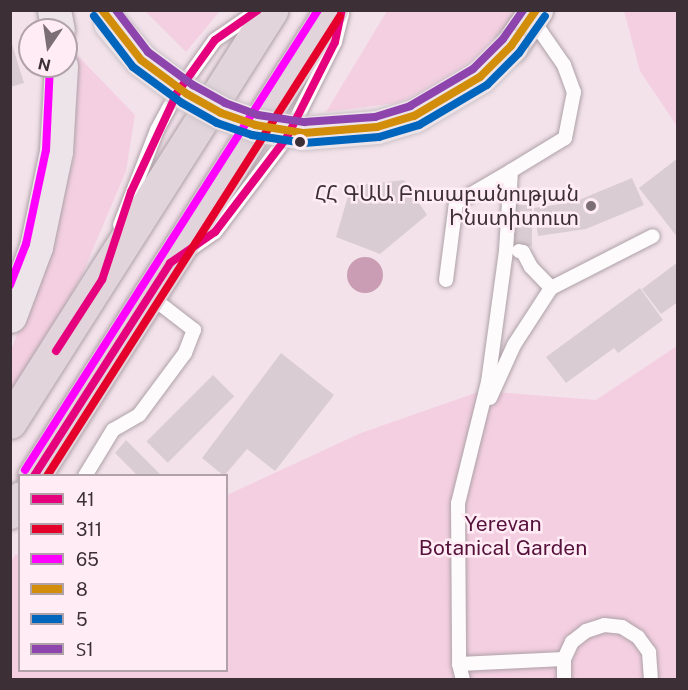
<!DOCTYPE html>
<html>
<head>
<meta charset="utf-8">
<style>
  body { margin:0 }
  #map { position:relative; width:688px; height:690px; overflow:hidden; background:#f3e2ea; font-family:"Public Sans","Noto Sans Armenian",sans-serif }
  div>[style] { position:absolute }
  .green>* { inset:0; background:#f4cfe1 }
  .water>* { inset:0; background:#cb9db4 }
  .round { border-radius:50% }
  .building>* { inset:0; background:#d9ccd2; transform-origin:0 0 }
  .roads { filter:drop-shadow(0 0 2px #aea1a7) drop-shadow(0 0 2px #aea1a7) }
  .lane>* { height:14px; margin:-7px; padding:0 7px; transform-origin:7px; border-radius:7px; background:#fdfbfc }
  .primary>* { height:33px; margin:-16.5px; padding:0 16.5px; transform-origin:16.5px; border-radius:16.5px; background:#ece4e8 }
  .highway>* { height:33px; margin:-16.5px; padding:0 16.5px; transform-origin:16.5px; border-radius:16.5px; background:#e1d4db }
  .bridges { filter:drop-shadow(0 0 2px #ccc3c8) drop-shadow(0 0 2px #ccc3c8) }
  .primary-bridge>* { height:33px; margin:-16.5px; padding:0 16.5px; transform-origin:16.5px; border-radius:16.5px; background:#ece4e8 }
  .bus-1>* { height:8px; margin:-4px; padding:0 4px; transform-origin:4px; border-radius:4px; background:#e5007d }
  .bus-2>* { height:8px; margin:-4px; padding:0 4px; transform-origin:4px; border-radius:4px; background:#e4002b }
  .bus-3>* { height:8px; margin:-4px; padding:0 4px; transform-origin:4px; border-radius:4px; background:#f0f }
  .bus-4>* { height:8px; margin:-4px; padding:0 4px; transform-origin:4px; border-radius:4px; background:#d28e0b }
  .bus-5>* { height:8px; margin:-4px; padding:0 4px; transform-origin:4px; border-radius:4px; background:#0065bd }
  .bus-6>* { height:8px; margin:-4px; padding:0 4px; transform-origin:4px; border-radius:4px; background:#8e44ad }
  .dots>* { width:16px; height:16px; translate:-50% -50%; box-sizing:border-box; border:3px solid #ffecf5; border-radius:50% }
  span { translate:-50% -50%; white-space:nowrap; text-align:center; line-height:1.15; -webkit-text-stroke:5px #ffecf5; paint-order:stroke }
  .poi-label { font-size:21px; color:#3c3036 }
  .right { translate:-100% -50%; text-align:right }
  .park-label { font-size:21px; color:#57123c }
  .frame { position:absolute; inset:0; border:12px solid #3c3036; pointer-events:none }
  .legend { position:absolute; left:18px; top:474px; width:210px; height:198px; box-sizing:border-box; background:#ffecf5; border:2px solid #b1a1a9; margin:0; padding:8px 10px; list-style:none; font-size:18px; color:#3c3036 }
  .legend li { display:flex; align-items:center; gap:12px; height:30px }
  .legend b { width:30px; border:2px solid #b1a1a9 }
  .north { position:absolute; left:18px; top:18px; width:60px; height:60px; box-sizing:border-box; background:#ffecf5; border:2px solid #b1a1a9; border-radius:50%; rotate:193deg; font-size:16px; font-weight:700; line-height:24px; text-align:center; color:#3c3036 }
  .north::after { content:''; display:block; margin:auto; width:21px; height:27px; background:#7c6e75; clip-path:polygon(50% 0,100% 100%,50% 72%,0 100%) }
</style>
</head>
<body>
<div id="map">
  <div class="green">
    <i style="clip-path:polygon(145px 11px,220px 11px,186px 52px)"></i>
    <i style="clip-path:polygon(387px 11px,526px 11px,489px 56px,420px 96px,397px 103px,326px 112px)"></i>
    <i style="clip-path:polygon(624px 11px,677px 11px,677px 126px,640px 71px)"></i>
    <i style="clip-path:polygon(77px 55px,135px 115px,126px 171px,82px 275px,11px 403px,10px 353px,47px 256px,74px 157px)"></i>
    <i style="clip-path:polygon(677px 346px,677px 679px,11px 680px,10px 563px,16px 554px,20px 557px,20px 670px,226px 670px,227px 495px,361px 433px,481px 391px,596px 400px)"></i>
  </div>
  <div class="water">
    <i class="round" style="left:347px;top:257px;width:36px;height:36px"></i>
  </div>
  <div class="building">
    <i style="clip-path:polygon(10px 38px,24px 83px,10px 87px)"></i>
    <i style="clip-path:polygon(678px 158px,678px 238px,639px 188px)"></i>
    <i style="clip-path:polygon(632px 178px,644px 205px,586px 229px,538px 236px,534px 208px,574px 202px)"></i>
    <i style="clip-path:polygon(404px 180px,427px 215px,380px 254px,336px 237px,351px 186px)"></i>
    <i style="left:514px;top:205px;width:18px;height:41px"></i>
    <i style="clip-path:polygon(678px 262px,678px 302px,661px 314px,642px 289px)"></i>
    <i style="clip-path:polygon(640px 288px,663px 320px,618px 353px,614px 348px,566px 383px,546px 357px)"></i>
    <i style="clip-path:polygon(281px 353px,334px 395px,275px 471px,247px 449px,224px 476px,202px 458px)"></i>
    <i style="left:213px;top:375px;width:30px;height:94px;rotate:45deg"></i>
    <i style="clip-path:polygon(126px 440px,162px 476px,138px 476px,115px 453px)"></i>
  </div>
  <div class="roads">
    <div class="lane">
      <i style="left:532px;top:19px;width:56px;rotate:55.2deg"></i>
      <i style="left:564px;top:65px;width:29px;rotate:70deg"></i>
      <i style="left:574px;top:92px;width:47px;rotate:101.1deg"></i>
      <i style="left:565px;top:138px;width:63px;rotate:148.6deg"></i>
      <i style="left:511px;top:171px;width:80px;rotate:93.6deg"></i>
      <i style="left:506px;top:251px;width:132px;rotate:97.8deg"></i>
      <i style="left:488px;top:382px;width:125px;rotate:103.9deg"></i>
      <i style="left:458px;top:503px;width:161px;rotate:89.6deg"></i>
      <i style="left:459px;top:664px;width:105px;rotate:-2.7deg"></i>
      <i style="left:120px;top:225px;width:102px;rotate:-68.7deg"></i>
      <i style="left:157px;top:130px;width:42px;rotate:-61.6deg"></i>
      <i style="left:177px;top:93px;width:65px;rotate:-54.4deg"></i>
      <i style="left:215px;top:40px;width:53px;rotate:-34.3deg"></i>
      <i style="left:189px;top:250px;width:32px;rotate:-35deg"></i>
      <i style="left:215px;top:232px;width:119px;rotate:-52.8deg"></i>
      <i style="left:287px;top:137px;width:106px;rotate:-63.2deg"></i>
      <i style="left:335px;top:42px;width:29px;rotate:-76deg"></i>
      <i style="left:519px;top:251px;width:4px;rotate:14deg"></i>
      <i style="left:523px;top:252px;width:17px;rotate:62deg"></i>
      <i style="left:531px;top:267px;width:29px;rotate:46deg"></i>
      <i style="left:446px;top:280px;width:78px;rotate:-82.6deg"></i>
      <i style="left:456px;top:203px;width:64px;rotate:-30.2deg"></i>
      <i style="left:490px;top:398px;width:58px;rotate:-65.6deg"></i>
      <i style="left:514px;top:345px;width:68px;rotate:-57deg"></i>
      <i style="left:551px;top:288px;width:114px;rotate:-27deg"></i>
      <i style="left:85px;top:476px;width:54px;rotate:-58.7deg"></i>
      <i style="left:113px;top:430px;width:30px;rotate:-30deg"></i>
      <i style="left:139px;top:415px;width:77px;rotate:-53.4deg"></i>
      <i style="left:185px;top:353px;width:25px;rotate:-69deg"></i>
      <i style="left:194px;top:330px;width:56px;rotate:-142.3deg"></i>
      <i style="left:459px;top:664px;width:16px;rotate:76deg"></i>
      <i style="left:564px;top:680px;width:21px;rotate:-90deg"></i>
      <i style="left:564px;top:659px;width:19px;rotate:-65deg"></i>
      <i style="left:572px;top:642px;width:18px;rotate:-38deg"></i>
      <i style="left:586px;top:631px;width:19px;rotate:-18deg"></i>
      <i style="left:604px;top:625px;width:18px;rotate:6deg"></i>
      <i style="left:622px;top:627px;width:19px;rotate:32deg"></i>
      <i style="left:638px;top:637px;width:19px;rotate:54deg"></i>
      <i style="left:649px;top:652px;width:28px;rotate:86deg"></i>
    </div>
    <div class="primary">
      <i style="left:54px;top:10px;width:20px;rotate:79deg"></i>
      <i style="left:511px;top:46px;width:44px;rotate:-55.2deg"></i>
      <i style="left:10px;top:316px;width:74px;rotate:-69.4deg"></i>
      <i style="left:36px;top:247px;width:98px;rotate:-78.2deg"></i>
      <i style="left:56px;top:151px;width:85px;rotate:-86.6deg"></i>
    </div>
    <div class="highway">
      <i style="left:10px;top:422px;width:488px;rotate:-57.6deg"></i>
      <i style="left:34px;top:476px;width:553px;rotate:-57.49deg"></i>
      <i style="left:10px;top:512px;width:17px;rotate:-54deg"></i>
    </div>
  </div>
  <div class="bridges">
    <div class="primary-bridge">
      <i style="left:110px;top:23px;width:48px;rotate:50deg"></i>
      <i style="left:141px;top:60px;width:57px;rotate:36.5deg"></i>
      <i style="left:187px;top:94px;width:39px;rotate:29deg"></i>
      <i style="left:221px;top:113px;width:36px;rotate:19deg"></i>
      <i style="left:255px;top:125px;width:50px;rotate:9.3deg"></i>
      <i style="left:304px;top:133px;width:73px;rotate:-4.7deg"></i>
      <i style="left:377px;top:127px;width:39px;rotate:-17deg"></i>
      <i style="left:414px;top:116px;width:77px;rotate:-30.6deg"></i>
      <i style="left:480px;top:77px;width:44px;rotate:-45deg"></i>
    </div>
  </div>
  <div class="bus-1">
    <i style="left:56px;top:351px;width:85px;rotate:-57.1deg"></i>
    <i style="left:102px;top:280px;width:93px;rotate:-71.8deg"></i>
    <i style="left:131px;top:192px;width:109px;rotate:-65.1deg"></i>
    <i style="left:177px;top:93px;width:65px;rotate:-54.4deg"></i>
    <i style="left:215px;top:40px;width:52px;rotate:-34.9deg"></i>
    <i style="left:34px;top:476px;width:253px;rotate:-57.4deg"></i>
    <i style="left:170px;top:263px;width:55px;rotate:-34.6deg"></i>
    <i style="left:215px;top:232px;width:119px;rotate:-52.8deg"></i>
    <i style="left:287px;top:137px;width:106px;rotate:-63.2deg"></i>
    <i style="left:335px;top:42px;width:33px;rotate:-78deg"></i>
  </div>
  <div class="bus-2">
    <i style="left:47px;top:476px;width:545px;rotate:-57.5deg"></i>
  </div>
  <div class="bus-3">
    <i style="left:10px;top:285px;width:44px;rotate:-68.7deg"></i>
    <i style="left:26px;top:244px;width:96px;rotate:-78deg"></i>
    <i style="left:46px;top:150px;width:84px;rotate:-87.3deg"></i>
    <i style="left:25px;top:470px;width:545px;rotate:-57.5deg"></i>
  </div>
  <div class="bus-4">
    <i style="left:102px;top:10px;width:63px;rotate:52deg"></i>
    <i style="left:141px;top:60px;width:57px;rotate:36.5deg"></i>
    <i style="left:187px;top:94px;width:39px;rotate:29deg"></i>
    <i style="left:221px;top:113px;width:36px;rotate:19deg"></i>
    <i style="left:255px;top:125px;width:50px;rotate:9.3deg"></i>
    <i style="left:304px;top:133px;width:73px;rotate:-4.7deg"></i>
    <i style="left:377px;top:127px;width:39px;rotate:-17deg"></i>
    <i style="left:414px;top:116px;width:77px;rotate:-30.6deg"></i>
    <i style="left:480px;top:77px;width:44px;rotate:-45deg"></i>
    <i style="left:511px;top:46px;width:44px;rotate:-55.2deg"></i>
  </div>
  <div class="bus-5">
    <i style="left:94px;top:16px;width:64px;rotate:52.6deg"></i>
    <i style="left:133px;top:67px;width:61px;rotate:36.3deg"></i>
    <i style="left:182px;top:103px;width:40px;rotate:29.7deg"></i>
    <i style="left:217px;top:123px;width:37px;rotate:19deg"></i>
    <i style="left:252px;top:135px;width:53px;rotate:8.7deg"></i>
    <i style="left:304px;top:143px;width:75px;rotate:-4.6deg"></i>
    <i style="left:379px;top:137px;width:42px;rotate:-16.7deg"></i>
    <i style="left:419px;top:125px;width:79px;rotate:-30.5deg"></i>
    <i style="left:487px;top:85px;width:45px;rotate:-45deg"></i>
    <i style="left:519px;top:53px;width:45px;rotate:-54.9deg"></i>
  </div>
  <div class="bus-6">
    <i style="left:116px;top:10px;width:53px;rotate:52.7deg"></i>
    <i style="left:148px;top:52px;width:56px;rotate:36.3deg"></i>
    <i style="left:193px;top:85px;width:37px;rotate:29deg"></i>
    <i style="left:225px;top:103px;width:35px;rotate:20deg"></i>
    <i style="left:258px;top:115px;width:47px;rotate:8.7deg"></i>
    <i style="left:304px;top:122px;width:71px;rotate:-4deg"></i>
    <i style="left:375px;top:117px;width:37px;rotate:-17deg"></i>
    <i style="left:410px;top:106px;width:73px;rotate:-30.4deg"></i>
    <i style="left:473px;top:69px;width:42px;rotate:-45deg"></i>
    <i style="left:503px;top:39px;width:35px;rotate:-55deg"></i>
  </div>
  <div class="dots">
    <i style="left:300px;top:142px;background:#3c3036"></i>
    <i style="left:591px;top:206px;background:#7c6e75"></i>
  </div>
  <div class="poi-label">
    <span class="right" style="left:579px;top:206px">ՀՀ ԳԱԱ Բուսաբանության<br>Ինստիտուտ</span>
  </div>
  <div class="park-label">
    <span style="left:503px;top:536px">Yerevan<br>Botanical Garden</span>
  </div>
  <div class="frame"></div>
  <ul class="legend">
  <li><b style="height:8px;background:#e5007d"></b>41</li>
  <li><b style="height:8px;background:#e4002b"></b>311</li>
  <li><b style="height:8px;background:#f0f"></b>65</li>
  <li><b style="height:8px;background:#d28e0b"></b>8</li>
  <li><b style="height:8px;background:#0065bd"></b>5</li>
  <li><b style="height:8px;background:#8e44ad"></b>Տ1</li>
  </ul>
  <div class="north">N</div>
</div>
</body>
</html>
